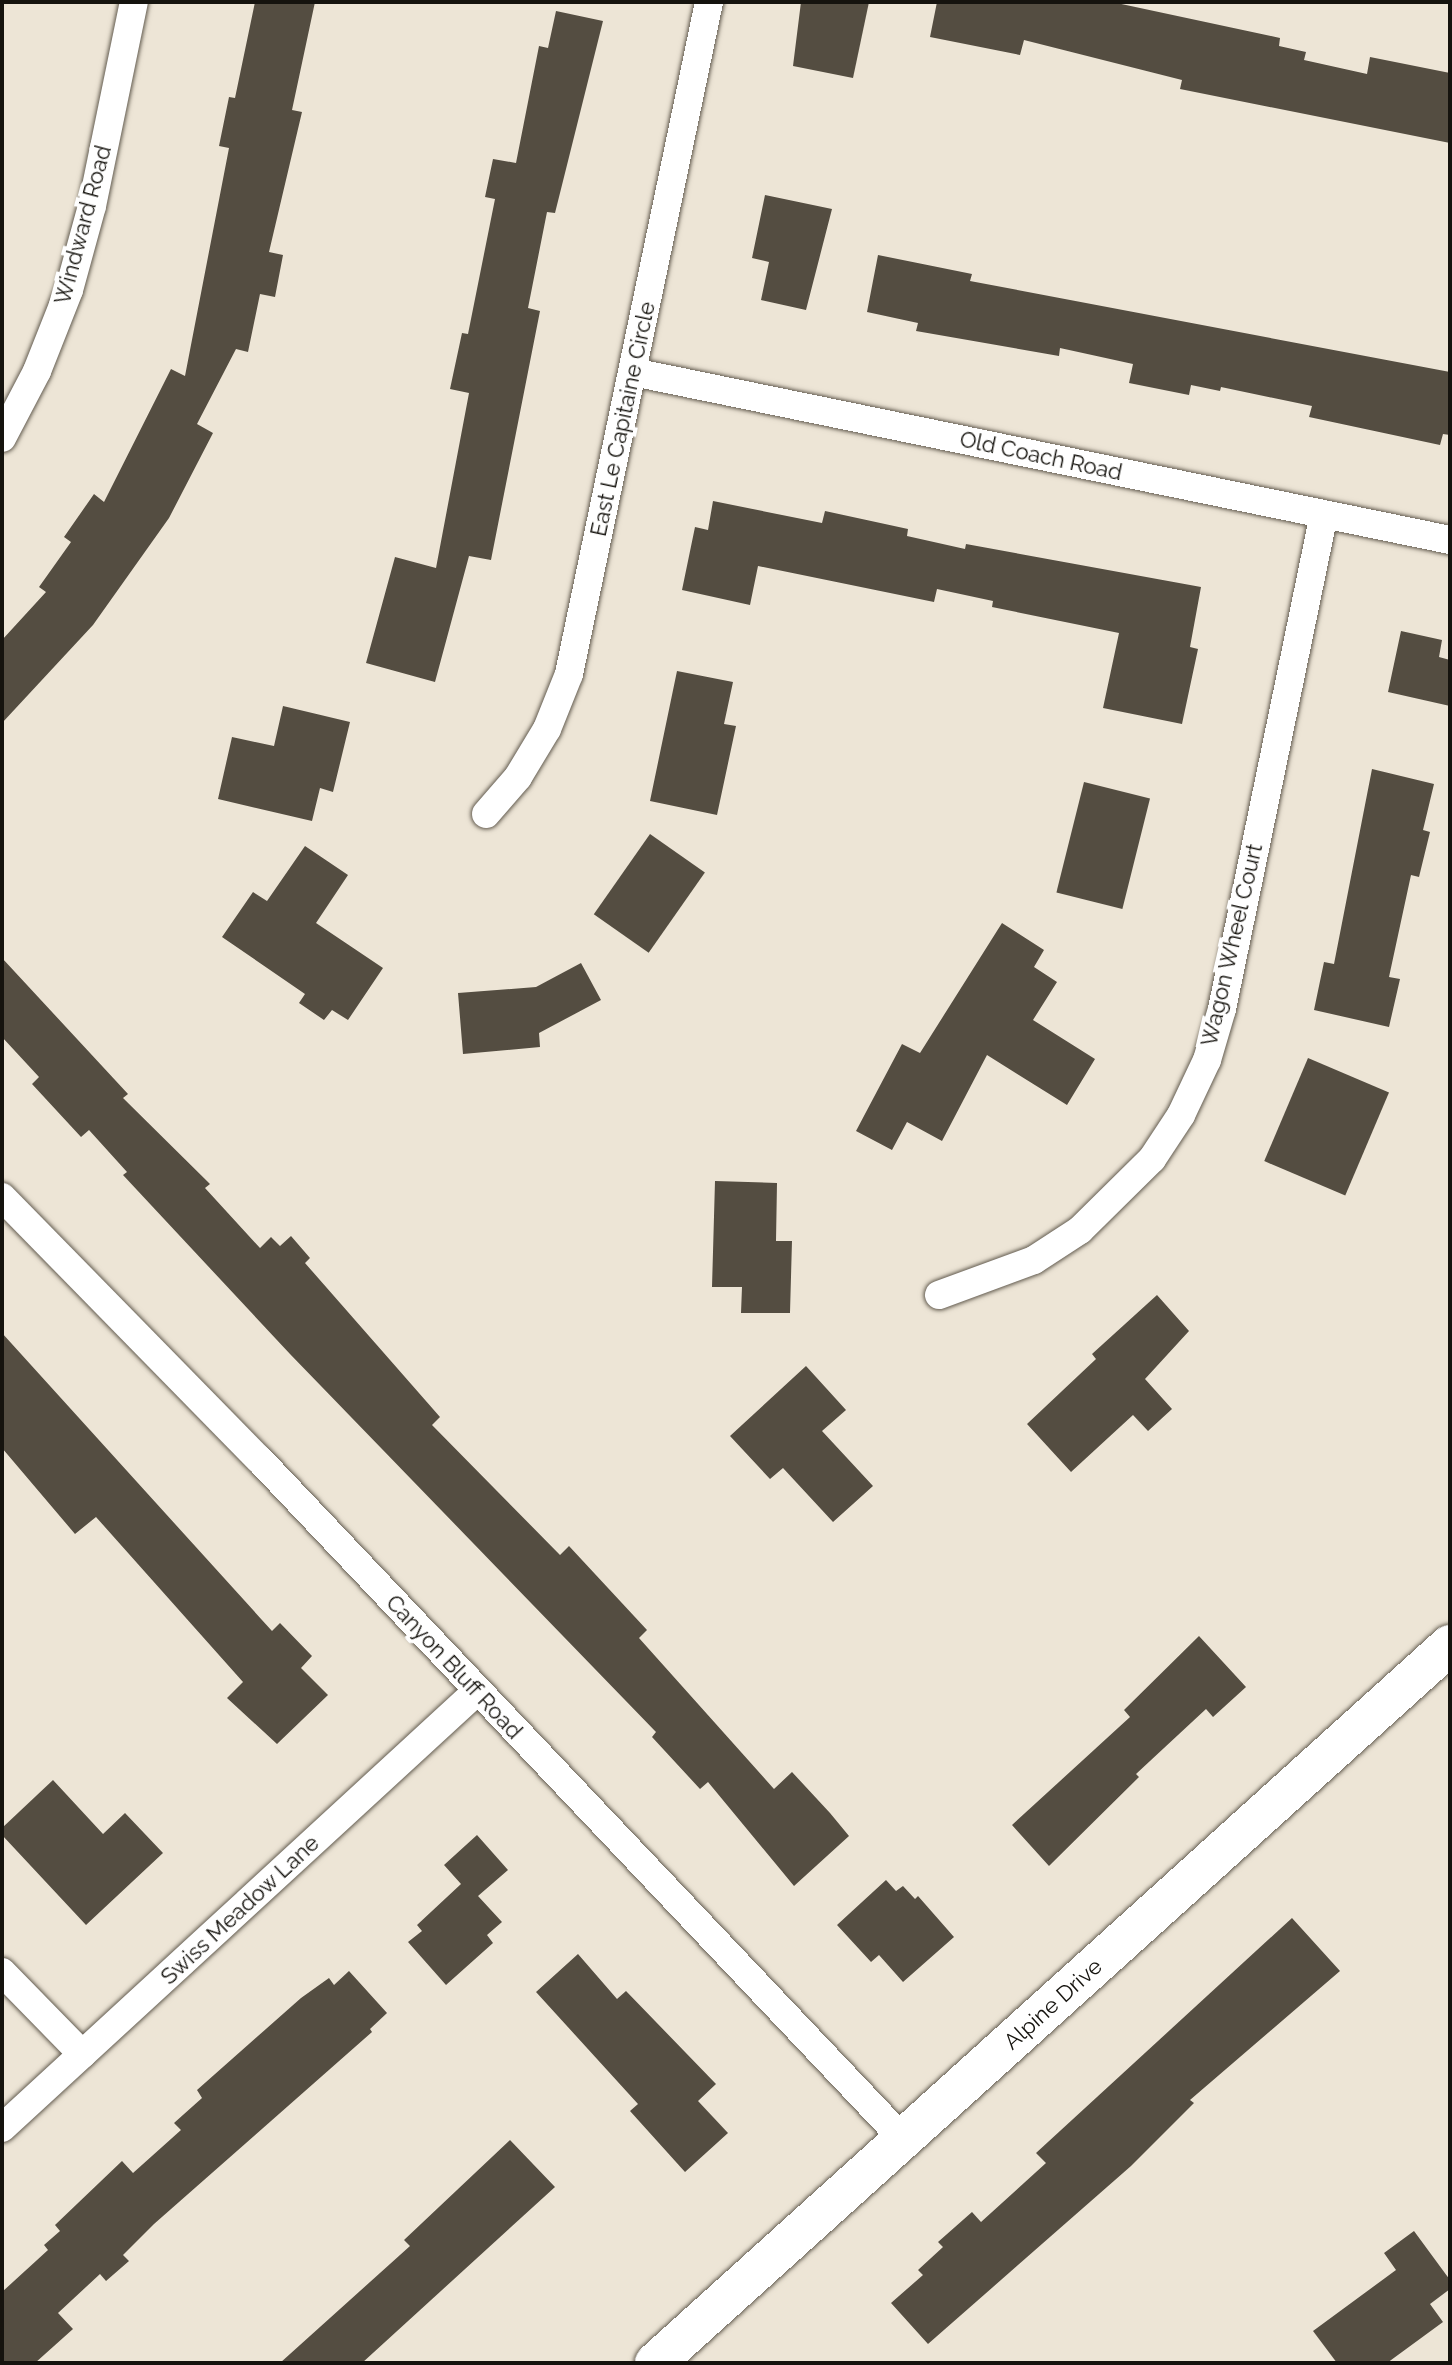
<!DOCTYPE html>
<html>
<head>
<meta charset="utf-8">
<style>
  body { margin:0 }
  #map { position:relative; width:1452px; height:2365px; overflow:hidden; background:#ede5d6; font-family:Raleway,sans-serif }
  div>[style] { position:absolute }
  .building>* { inset:0; background:#544d41; transform-origin:0 0 }
  .roads { filter:drop-shadow(0 0 2px #635c50) drop-shadow(0 0 2px #635c50) }
  .street>* { height:28px; margin:-14px; padding:0 14px; transform-origin:14px; border-radius:14px; background:#fff }
  .secondary>* { height:40px; margin:-20px; padding:0 20px; transform-origin:20px; border-radius:20px; background:#fff }
  span { translate:-50% -50%; white-space:nowrap; text-align:center; line-height:1.15; -webkit-text-stroke:8px #fff; paint-order:stroke }
  .street-label { font-size:22px; color:#15130e }
  .frame { position:absolute; inset:0; border:4px solid #15130e; pointer-events:none }
</style>
</head>
<body>
<div id="map">
  <div class="building">
    <i style="clip-path:polygon(255px 2px,315px 2px,292px 110px,302px 112px,269px 252px,283px 255px,275px 297px,260px 294px,248px 352px,236px 349px,197px 424px,213px 433px,169px 518px,93px 625px,2px 723px,2px 640px,46px 592px,39px 587px,71px 542px,64px 537px,94px 494px,104px 502px,171px 369px,185px 376px,229px 148px,219px 146px,229px 97px,235px 98px)"></i>
    <i style="clip-path:polygon(801px 2px,869px 2px,853px 78px,793px 66px)"></i>
    <i style="clip-path:polygon(937px 2px,1112px 2px,1280px 38px,1279px 46px,1306px 52px,1304px 60px,1367px 74px,1370px 57px,1450px 73px,1450px 143px,1180px 89px,1182px 80px,1024px 40px,1020px 55px,930px 37px)"></i>
    <i style="clip-path:polygon(556px 11px,603px 21px,555px 213px,547px 212px,528px 308px,540px 311px,491px 560px,469px 556px,435px 682px,366px 663px,395px 557px,436px 568px,469px 393px,450px 389px,462px 333px,468px 334px,495px 199px,485px 197px,493px 159px,516px 163px,539px 46px,548px 48px)"></i>
    <i style="clip-path:polygon(765px 195px,832px 209px,806px 310px,761px 300px,769px 262px,752px 258px)"></i>
    <i style="clip-path:polygon(878px 255px,972px 274px,970px 281px,1450px 372px,1450px 435px,1443px 434px,1440px 445px,1309px 417px,1312px 406px,1221px 387px,1220px 391px,1191px 385px,1189px 395px,1129px 383px,1133px 364px,1060px 348px,1059px 356px,916px 331px,918px 323px,867px 312px)"></i>
    <i style="clip-path:polygon(713px 501px,822px 523px,825px 511px,908px 529px,907px 536px,965px 549px,966px 544px,1201px 587px,1190px 647px,1198px 649px,1182px 724px,1103px 708px,1119px 633px,992px 607px,993px 601px,937px 589px,934px 602px,758px 566px,750px 605px,682px 590px,695px 527px,708px 530px)"></i>
    <i style="clip-path:polygon(1401px 631px,1442px 640px,1439px 657px,1450px 660px,1450px 706px,1388px 692px)"></i>
    <i style="clip-path:polygon(677px 671px,733px 682px,724px 724px,736px 726px,717px 815px,650px 801px)"></i>
    <i style="clip-path:polygon(283px 706px,350px 722px,333px 792px,320px 788px,312px 821px,218px 799px,232px 737px,274px 746px)"></i>
    <i style="clip-path:polygon(1372px 769px,1434px 784px,1423px 830px,1430px 832px,1419px 877px,1411px 875px,1389px 977px,1400px 979px,1389px 1027px,1314px 1010px,1324px 962px,1334px 964px)"></i>
    <i style="left:1084px;top:782px;width:68px;height:114px;rotate:14deg"></i>
    <i style="left:650px;top:834px;width:67px;height:98px;rotate:35deg"></i>
    <i style="clip-path:polygon(305px 846px,348px 875px,316px 923px,383px 968px,348px 1020px,332px 1010px,324px 1020px,299px 1003px,305px 994px,222px 937px,253px 892px,267px 901px)"></i>
    <i style="clip-path:polygon(1002px 923px,1044px 950px,1034px 967px,1057px 982px,1033px 1020px,1095px 1059px,1067px 1105px,987px 1055px,942px 1141px,907px 1122px,892px 1150px,856px 1131px,902px 1044px,920px 1053px)"></i>
    <i style="clip-path:polygon(2px 958px,128px 1094px,123px 1098px,210px 1184px,205px 1188px,260px 1248px,271px 1237px,280px 1246px,291px 1236px,310px 1258px,305px 1263px,440px 1417px,432px 1425px,560px 1555px,569px 1546px,647px 1630px,639px 1638px,774px 1789px,792px 1772px,830px 1813px,849px 1836px,794px 1886px,708px 1782px,700px 1789px,652px 1737px,656px 1732px,290px 1354px,123px 1175px,127px 1172px,89px 1130px,81px 1137px,32px 1084px,39px 1077px,2px 1037px)"></i>
    <i style="clip-path:polygon(581px 963px,601px 1000px,539px 1033px,540px 1047px,463px 1054px,458px 993px,536px 987px)"></i>
    <i style="left:1308px;top:1058px;width:88px;height:112px;rotate:23deg"></i>
    <i style="clip-path:polygon(715px 1181px,777px 1183px,776px 1241px,792px 1241px,790px 1313px,741px 1313px,742px 1287px,712px 1287px)"></i>
    <i style="clip-path:polygon(1157px 1295px,1189px 1331px,1145px 1379px,1172px 1409px,1148px 1431px,1133px 1415px,1071px 1472px,1027px 1424px,1096px 1359px,1092px 1354px)"></i>
    <i style="clip-path:polygon(2px 1333px,272px 1631px,280px 1623px,312px 1656px,301px 1668px,328px 1695px,277px 1744px,227px 1698px,243px 1682px,96px 1517px,75px 1534px,2px 1448px)"></i>
    <i style="clip-path:polygon(806px 1366px,846px 1410px,822px 1431px,873px 1486px,833px 1522px,783px 1468px,770px 1479px,730px 1436px)"></i>
    <i style="clip-path:polygon(1199px 1636px,1246px 1687px,1213px 1717px,1206px 1709px,1136px 1774px,1139px 1777px,1049px 1866px,1012px 1825px,1130px 1717px,1124px 1710px)"></i>
    <i style="clip-path:polygon(53px 1780px,103px 1834px,125px 1813px,163px 1853px,86px 1925px,2px 1835px,2px 1828px)"></i>
    <i style="clip-path:polygon(477px 1835px,508px 1870px,478px 1896px,502px 1922px,487px 1935px,493px 1943px,446px 1985px,408px 1942px,422px 1931px,417px 1925px,461px 1884px,444px 1865px)"></i>
    <i style="clip-path:polygon(886px 1880px,896px 1891px,903px 1886px,915px 1899px,918px 1896px,954px 1937px,903px 1982px,879px 1955px,871px 1962px,837px 1925px)"></i>
    <i style="clip-path:polygon(1292px 1918px,1340px 1971px,1190px 2100px,1194px 2103px,1131px 2166px,928px 2344px,891px 2303px,923px 2275px,918px 2270px,943px 2247px,938px 2242px,972px 2212px,981px 2222px,1046px 2163px,1036px 2153px)"></i>
    <i style="clip-path:polygon(578px 1954px,617px 1999px,626px 1991px,716px 2084px,698px 2101px,728px 2133px,685px 2172px,630px 2111px,638px 2104px,536px 1992px)"></i>
    <i style="clip-path:polygon(349px 1971px,387px 2013px,370px 2029px,372px 2032px,154px 2224px,123px 2255px,129px 2261px,106px 2281px,100px 2274px,58px 2313px,73px 2329px,35px 2363px,2px 2363px,2px 2292px,48px 2250px,44px 2245px,60px 2231px,55px 2225px,122px 2161px,133px 2173px,181px 2130px,174px 2123px,202px 2098px,197px 2090px,301px 1998px,329px 1978px,334px 1985px)"></i>
    <i style="clip-path:polygon(510px 2140px,555px 2187px,362px 2363px,280px 2363px,410px 2246px,404px 2240px)"></i>
    <i style="clip-path:polygon(1414px 2231px,1450px 2280px,1450px 2289px,1430px 2304px,1443px 2322px,1387px 2363px,1337px 2363px,1313px 2331px,1396px 2270px,1384px 2253px)"></i>
  </div>
  <div class="roads">
    <div class="street">
      <i style="left:633px;top:372px;width:834px;rotate:11.62deg"></i>
      <i style="left:2px;top:438px;width:76px;rotate:-62.4deg"></i>
      <i style="left:37px;top:371px;width:87px;rotate:-68.4deg"></i>
      <i style="left:69px;top:290px;width:87px;rotate:-74.7deg"></i>
      <i style="left:92px;top:206px;width:208px;rotate:-78.4deg"></i>
      <i style="left:486px;top:814px;width:49px;rotate:-49.1deg"></i>
      <i style="left:518px;top:777px;width:56px;rotate:-58.9deg"></i>
      <i style="left:547px;top:729px;width:59px;rotate:-68.2deg"></i>
      <i style="left:569px;top:674px;width:686px;rotate:-78.23deg"></i>
      <i style="left:2px;top:1197px;width:367px;rotate:45.6deg"></i>
      <i style="left:259px;top:1459px;width:937px;rotate:46.56deg"></i>
      <i style="left:939px;top:1295px;width:101px;rotate:-20.2deg"></i>
      <i style="left:1034px;top:1260px;width:55px;rotate:-33.1deg"></i>
      <i style="left:1080px;top:1230px;width:101px;rotate:-44.6deg"></i>
      <i style="left:1152px;top:1159px;width:53px;rotate:-56.6deg"></i>
      <i style="left:1181px;top:1115px;width:61px;rotate:-64.7deg"></i>
      <i style="left:1207px;top:1060px;width:53px;rotate:-73.6deg"></i>
      <i style="left:1222px;top:1009px;width:505px;rotate:-78.36deg"></i>
      <i style="left:2px;top:1972px;width:115px;rotate:45.7deg"></i>
      <i style="left:2px;top:2128px;width:645px;rotate:-42.61deg"></i>
    </div>
    <div class="secondary">
      <i style="left:655px;top:2363px;width:1071px;rotate:-42.09deg"></i>
    </div>
  </div>
  <div class="street-label">
    <span style="left:83px;top:225px;rotate:-75deg">Windward Road</span>
    <span style="left:623px;top:419px;rotate:-78deg">East Le Capitaine Circle</span>
    <span style="left:1041px;top:456px;rotate:12deg">Old Coach Road</span>
    <span style="left:1232px;top:945px;rotate:-77deg">Wagon Wheel Court</span>
    <span style="left:454px;top:1667px;rotate:47deg">Canyon Bluff Road</span>
    <span style="left:240px;top:1910px;rotate:-43deg">Swiss Meadow Lane</span>
    <span style="left:1053px;top:2004px;rotate:-42deg">Alpine Drive</span>
  </div>
  <div class="frame"></div>
</div>
</body>
</html>
